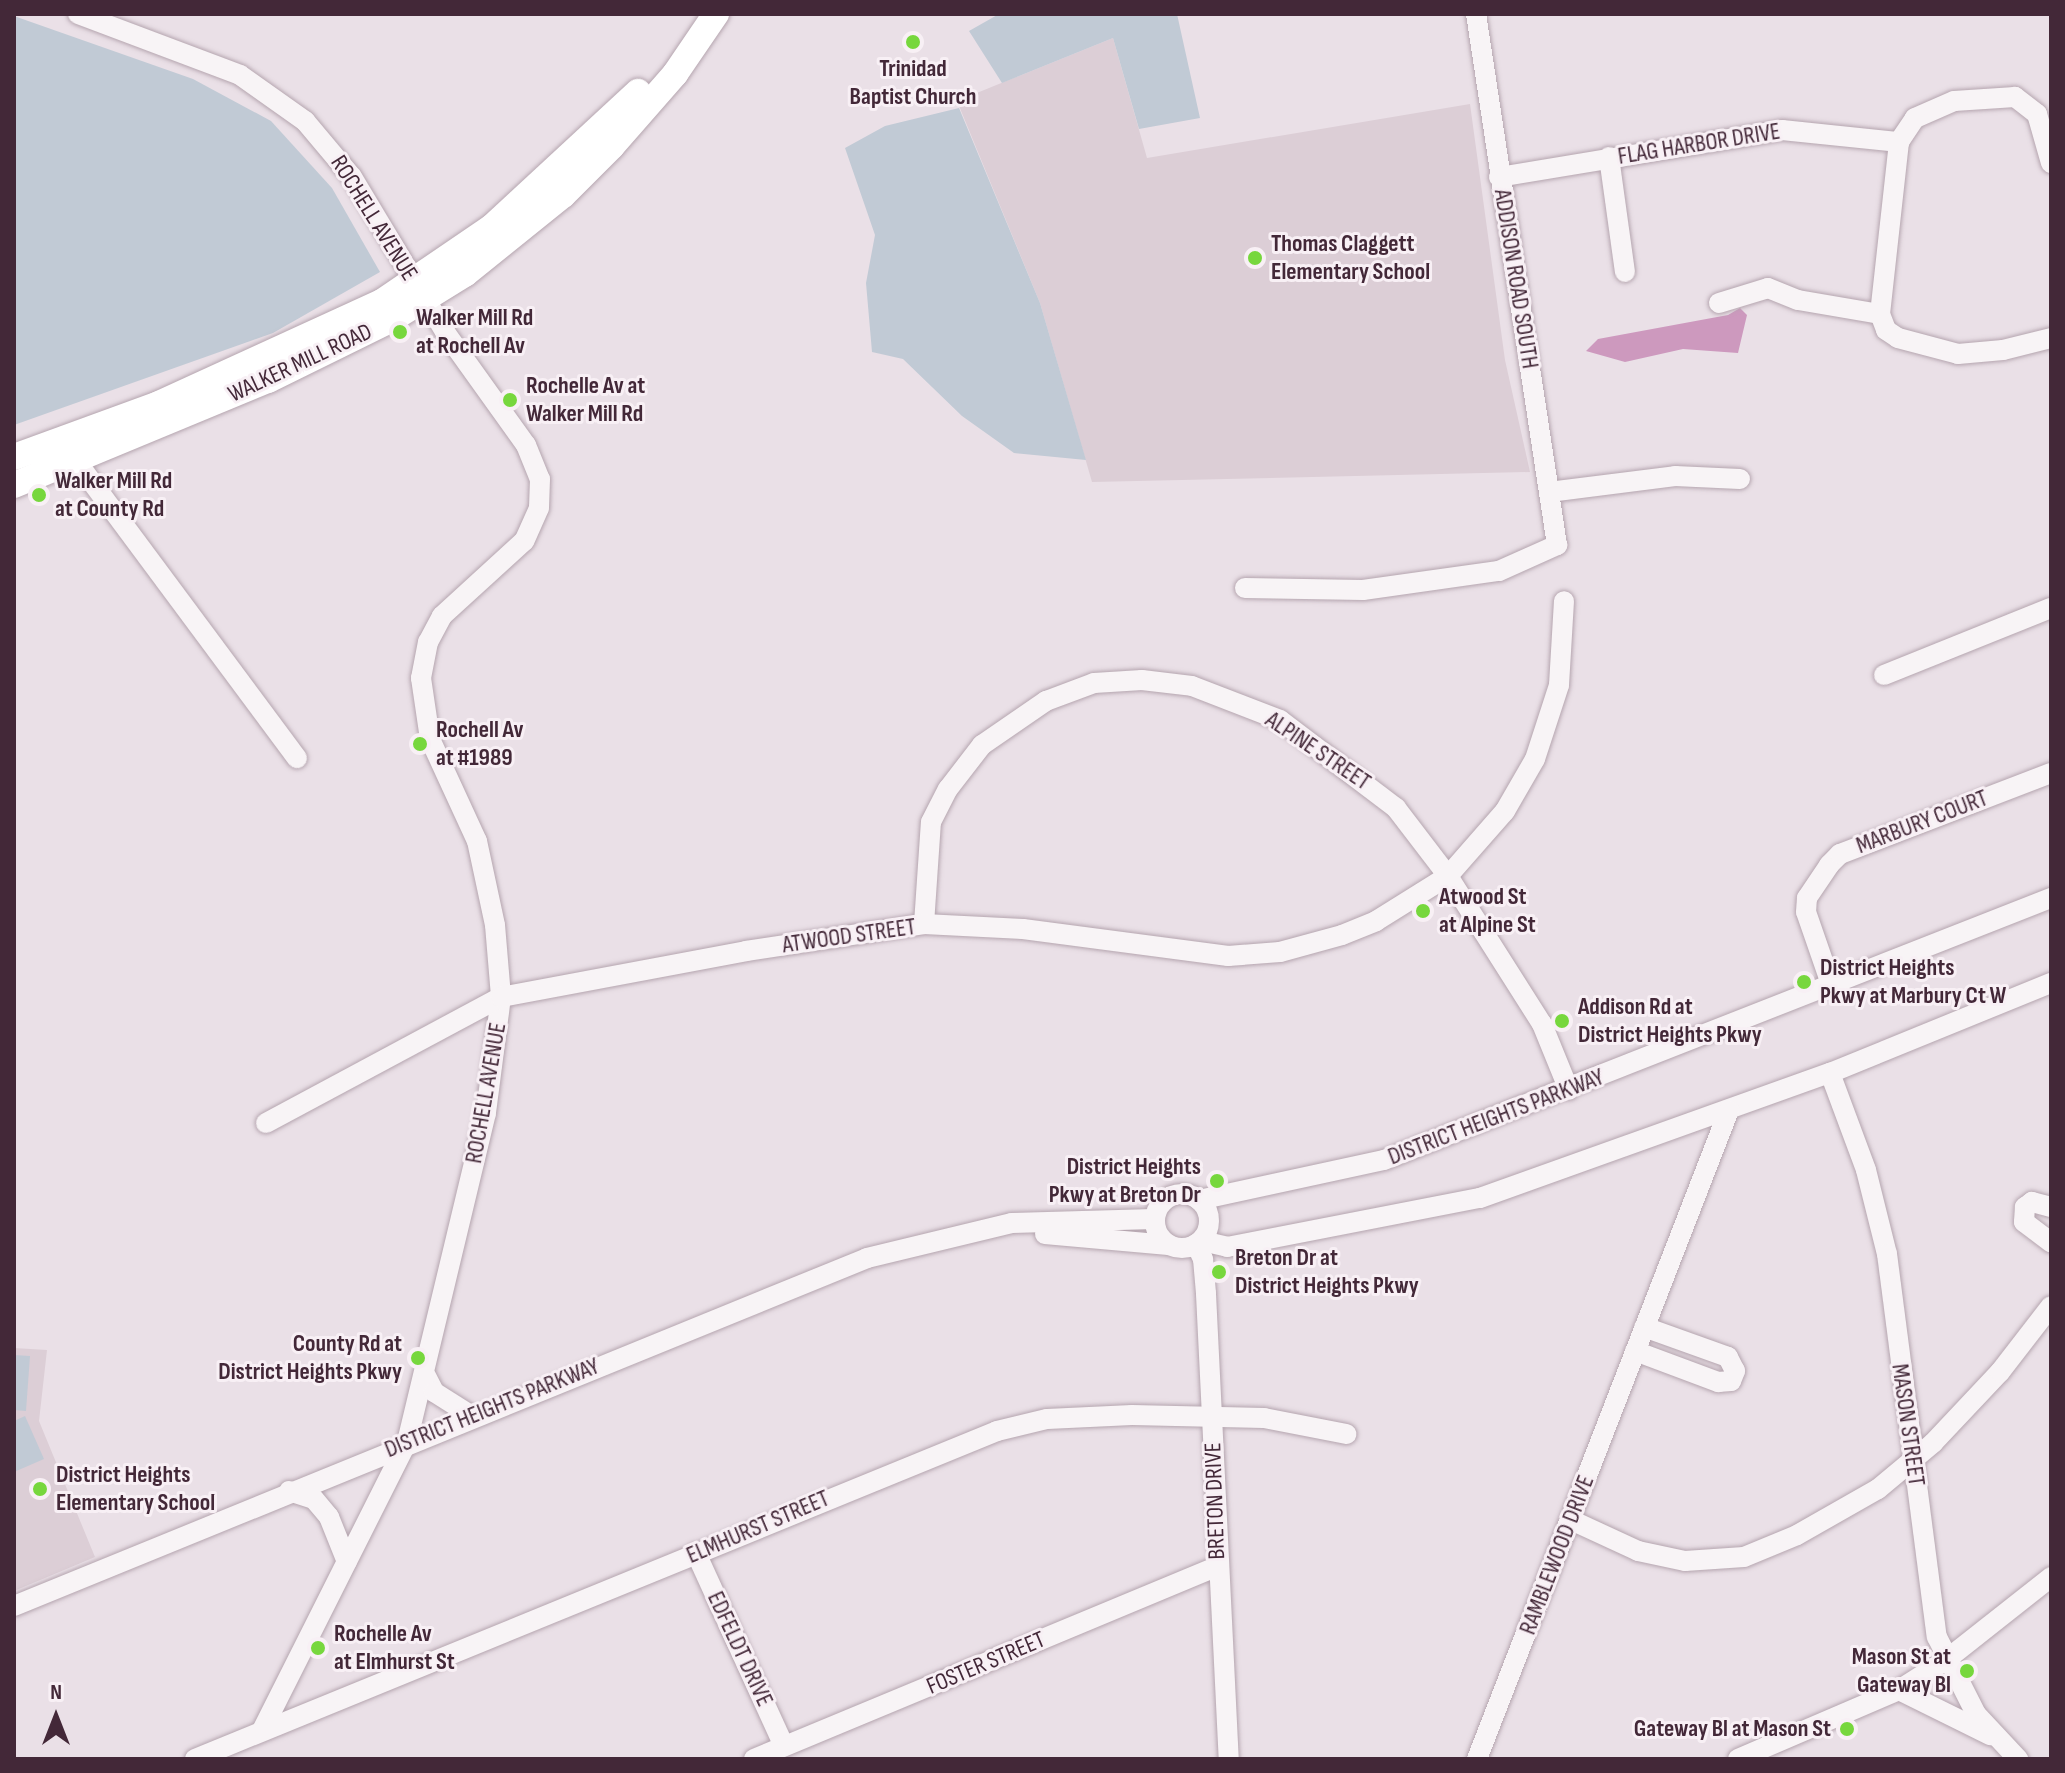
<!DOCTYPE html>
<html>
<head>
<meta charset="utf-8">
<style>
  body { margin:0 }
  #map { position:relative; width:2065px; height:1773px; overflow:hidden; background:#eae0e7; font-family:"Sofia Sans Condensed",sans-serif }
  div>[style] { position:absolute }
  .built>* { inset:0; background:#dcced6 }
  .green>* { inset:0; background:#c1cad5 }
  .water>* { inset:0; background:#cd99be }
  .roads { filter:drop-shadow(0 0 2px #b5a5af) drop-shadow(0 0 2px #b5a5af) }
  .minor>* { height:20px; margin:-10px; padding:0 10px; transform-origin:10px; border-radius:10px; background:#f8f4f6 }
  .minor>.ring { margin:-10px; padding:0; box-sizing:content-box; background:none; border:20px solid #f8f4f6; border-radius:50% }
  .major>* { height:26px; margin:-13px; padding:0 13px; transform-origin:13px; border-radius:13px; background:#fff }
  .dots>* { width:22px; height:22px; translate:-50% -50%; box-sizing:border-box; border:4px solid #f8f0f5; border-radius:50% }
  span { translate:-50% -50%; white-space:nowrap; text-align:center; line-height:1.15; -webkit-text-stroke:6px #f8f0f5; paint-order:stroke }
  .poi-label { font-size:24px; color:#432838; font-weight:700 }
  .left { translate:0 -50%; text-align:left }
  .right { translate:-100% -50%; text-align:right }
  .street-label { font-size:24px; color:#432838 }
  .frame { position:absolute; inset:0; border:16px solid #432838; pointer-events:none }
  .north { position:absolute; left:16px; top:1677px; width:80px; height:80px; -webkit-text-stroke:6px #f8f0f5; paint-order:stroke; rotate:0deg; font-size:22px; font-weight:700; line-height:32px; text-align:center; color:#432838 }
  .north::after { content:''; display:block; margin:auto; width:28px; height:36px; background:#432838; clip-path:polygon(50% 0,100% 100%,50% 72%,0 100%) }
</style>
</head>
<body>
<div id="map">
  <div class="built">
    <i style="clip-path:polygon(1113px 38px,1147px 158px,1470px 104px,1505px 360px,1530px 472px,1092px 482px,1040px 303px,957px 101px)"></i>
    <i style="clip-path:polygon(14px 1348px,47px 1350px,39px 1421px,95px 1557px,14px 1591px)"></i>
  </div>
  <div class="green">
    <i style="clip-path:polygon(999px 14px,1177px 14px,1200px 118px,1139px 129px,1113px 38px,1002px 83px,969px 31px)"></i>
    <i style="clip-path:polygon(14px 16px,193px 79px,271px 121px,332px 188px,380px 272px,273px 333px,14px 425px)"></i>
    <i style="clip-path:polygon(959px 108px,1040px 303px,1086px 460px,1014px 453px,962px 416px,903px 359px,872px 352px,866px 283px,875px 235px,845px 148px,885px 126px)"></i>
    <i style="clip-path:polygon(14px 1355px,30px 1356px,26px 1411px,14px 1410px)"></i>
    <i style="clip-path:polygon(25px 1416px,44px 1459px,14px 1472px,14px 1421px)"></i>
  </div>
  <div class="water">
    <i style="clip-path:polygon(1740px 308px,1747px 315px,1738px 353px,1683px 349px,1625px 362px,1586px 351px,1598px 339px,1728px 315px)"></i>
  </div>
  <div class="roads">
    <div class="minor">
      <i style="left:78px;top:14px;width:173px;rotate:20.6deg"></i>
      <i style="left:240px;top:75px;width:80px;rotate:35.3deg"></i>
      <i style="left:305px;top:121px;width:73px;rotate:50deg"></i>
      <i style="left:352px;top:177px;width:181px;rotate:59deg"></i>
      <i style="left:445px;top:332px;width:139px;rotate:54.4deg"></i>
      <i style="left:526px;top:445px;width:37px;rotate:68deg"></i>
      <i style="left:540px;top:479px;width:29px;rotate:92deg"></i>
      <i style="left:539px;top:508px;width:36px;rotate:114deg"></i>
      <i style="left:524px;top:541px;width:111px;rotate:137.6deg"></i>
      <i style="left:442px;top:616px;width:30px;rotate:118deg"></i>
      <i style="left:428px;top:642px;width:37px;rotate:101deg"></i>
      <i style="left:421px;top:678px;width:62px;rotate:81.6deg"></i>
      <i style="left:430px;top:739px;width:112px;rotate:65.3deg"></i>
      <i style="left:477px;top:841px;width:86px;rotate:77.9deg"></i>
      <i style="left:495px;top:925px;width:72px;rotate:85.2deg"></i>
      <i style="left:501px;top:997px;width:117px;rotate:97.4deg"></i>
      <i style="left:486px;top:1113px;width:338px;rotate:103.5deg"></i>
      <i style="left:407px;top:1442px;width:322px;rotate:116.7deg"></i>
      <i style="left:1609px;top:157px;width:116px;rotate:82.1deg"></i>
      <i style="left:2051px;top:163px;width:51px;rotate:-105.9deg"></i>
      <i style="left:2037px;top:114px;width:28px;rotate:-142deg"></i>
      <i style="left:2015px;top:97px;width:61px;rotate:176.2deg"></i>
      <i style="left:1954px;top:101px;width:43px;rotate:156.4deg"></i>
      <i style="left:1915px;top:118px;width:29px;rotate:124deg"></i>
      <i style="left:1899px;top:142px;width:173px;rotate:96.3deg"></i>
      <i style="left:1880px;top:314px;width:17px;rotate:69deg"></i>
      <i style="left:1886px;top:330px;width:14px;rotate:34deg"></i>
      <i style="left:1898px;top:338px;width:62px;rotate:14.9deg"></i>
      <i style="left:1958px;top:354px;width:45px;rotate:-5.1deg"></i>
      <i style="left:2003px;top:350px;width:49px;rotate:-14deg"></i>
      <i style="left:1499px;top:177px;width:287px;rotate:-9.4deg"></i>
      <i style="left:1782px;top:130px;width:118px;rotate:5.9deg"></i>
      <i style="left:1719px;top:303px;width:51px;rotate:-17deg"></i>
      <i style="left:1768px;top:288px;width:32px;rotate:22deg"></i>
      <i style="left:1798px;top:300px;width:83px;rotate:9.7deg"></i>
      <i style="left:77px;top:462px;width:369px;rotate:53.4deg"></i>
      <i style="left:1549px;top:492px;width:127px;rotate:-7.2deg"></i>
      <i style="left:1675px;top:476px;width:65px;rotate:2.6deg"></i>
      <i style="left:1245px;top:588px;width:118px;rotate:1deg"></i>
      <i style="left:1363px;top:590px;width:137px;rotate:-8deg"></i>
      <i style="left:1499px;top:571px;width:64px;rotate:-24.1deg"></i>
      <i style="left:1557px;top:545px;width:537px;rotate:-98.67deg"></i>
      <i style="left:1884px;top:675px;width:180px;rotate:-21.9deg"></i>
      <i style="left:924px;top:924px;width:102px;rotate:-86.1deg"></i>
      <i style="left:931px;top:822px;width:37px;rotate:-63deg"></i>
      <i style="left:948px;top:789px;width:56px;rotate:-52.3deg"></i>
      <i style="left:982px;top:745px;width:78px;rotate:-34.5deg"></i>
      <i style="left:1046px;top:701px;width:51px;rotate:-20.6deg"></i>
      <i style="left:1094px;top:683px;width:48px;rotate:-3.6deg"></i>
      <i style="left:1142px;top:680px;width:50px;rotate:6.8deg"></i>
      <i style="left:1192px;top:686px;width:94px;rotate:21.1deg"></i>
      <i style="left:1280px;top:720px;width:146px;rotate:37.2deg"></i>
      <i style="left:1396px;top:808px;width:86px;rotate:52.6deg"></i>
      <i style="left:1448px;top:876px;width:175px;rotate:57.6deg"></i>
      <i style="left:1542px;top:1024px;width:71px;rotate:67.8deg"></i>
      <i style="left:1831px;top:984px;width:76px;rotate:-109.1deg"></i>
      <i style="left:1806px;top:912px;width:14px;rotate:-86deg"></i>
      <i style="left:1807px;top:898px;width:40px;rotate:-56deg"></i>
      <i style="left:1829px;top:865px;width:16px;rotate:-45deg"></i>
      <i style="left:1840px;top:854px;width:226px;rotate:-21deg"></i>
      <i style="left:1830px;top:1073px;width:103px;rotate:69.6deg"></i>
      <i style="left:1866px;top:1170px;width:87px;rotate:76deg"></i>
      <i style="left:1887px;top:1254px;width:386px;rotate:82.6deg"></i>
      <i style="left:1937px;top:1637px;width:86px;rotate:63.1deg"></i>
      <i style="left:1976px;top:1714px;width:62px;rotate:47deg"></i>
      <i style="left:266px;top:1123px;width:267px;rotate:-28.2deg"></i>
      <i style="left:501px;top:997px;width:249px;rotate:-10.6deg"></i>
      <i style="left:746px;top:951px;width:180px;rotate:-8.6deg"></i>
      <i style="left:924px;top:924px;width:99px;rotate:2.9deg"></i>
      <i style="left:1023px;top:929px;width:207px;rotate:7.5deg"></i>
      <i style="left:1228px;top:956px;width:52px;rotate:-4.4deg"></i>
      <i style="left:1280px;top:952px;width:64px;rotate:-15.3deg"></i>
      <i style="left:1342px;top:935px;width:37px;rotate:-22deg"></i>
      <i style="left:1376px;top:921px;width:85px;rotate:-32deg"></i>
      <i style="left:1448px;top:876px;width:86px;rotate:-48.8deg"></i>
      <i style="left:1505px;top:811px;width:60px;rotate:-60deg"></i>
      <i style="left:1535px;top:759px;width:78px;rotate:-72deg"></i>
      <i style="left:1559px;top:685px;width:84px;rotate:-86.6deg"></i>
      <i class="ring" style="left:1155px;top:1194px;width:34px;height:34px"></i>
      <i style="left:1199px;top:1200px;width:189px;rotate:-12.2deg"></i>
      <i style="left:1384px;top:1160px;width:717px;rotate:-21.45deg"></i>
      <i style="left:2051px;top:1207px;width:20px;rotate:-165deg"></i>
      <i style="left:2032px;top:1202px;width:9px;rotate:144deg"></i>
      <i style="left:2025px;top:1207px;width:15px;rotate:94deg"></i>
      <i style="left:2024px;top:1222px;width:34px;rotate:37deg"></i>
      <i style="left:1045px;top:1234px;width:124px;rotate:5.1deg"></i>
      <i style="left:1202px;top:1241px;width:26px;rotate:13deg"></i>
      <i style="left:1227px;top:1247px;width:258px;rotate:-11deg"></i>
      <i style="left:1480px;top:1198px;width:372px;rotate:-19.7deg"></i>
      <i style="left:1830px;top:1073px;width:239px;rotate:-22.2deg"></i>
      <i style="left:1196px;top:1244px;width:17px;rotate:65deg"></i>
      <i style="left:1203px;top:1259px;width:35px;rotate:85deg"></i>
      <i style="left:1206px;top:1294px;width:466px;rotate:87.2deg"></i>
      <i style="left:1635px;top:1351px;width:89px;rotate:20.5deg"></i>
      <i style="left:1718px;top:1382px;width:13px;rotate:-4deg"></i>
      <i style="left:1731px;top:1381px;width:11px;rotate:-68deg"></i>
      <i style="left:1735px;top:1371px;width:16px;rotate:-117deg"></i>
      <i style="left:1728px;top:1357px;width:89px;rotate:-160.3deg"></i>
      <i style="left:426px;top:1376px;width:18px;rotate:63deg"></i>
      <i style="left:434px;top:1392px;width:45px;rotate:32.3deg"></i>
      <i style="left:289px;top:1491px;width:26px;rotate:18deg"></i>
      <i style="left:314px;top:1499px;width:23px;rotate:50deg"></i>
      <i style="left:329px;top:1517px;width:48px;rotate:68.2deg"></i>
      <i style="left:1571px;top:1520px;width:74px;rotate:24.8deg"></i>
      <i style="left:1638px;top:1551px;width:48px;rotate:12deg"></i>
      <i style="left:1685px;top:1561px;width:59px;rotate:-3.9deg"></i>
      <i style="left:1744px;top:1557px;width:57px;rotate:-22.5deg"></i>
      <i style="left:1797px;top:1535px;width:93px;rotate:-29.6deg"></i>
      <i style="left:1878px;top:1489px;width:72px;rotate:-39.9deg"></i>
      <i style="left:1933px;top:1443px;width:98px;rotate:-46.7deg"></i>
      <i style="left:2000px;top:1372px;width:83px;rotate:-52.3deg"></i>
      <i style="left:696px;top:1553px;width:212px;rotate:65.5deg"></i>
      <i style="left:14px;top:1606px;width:921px;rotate:-22.19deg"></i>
      <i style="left:867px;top:1258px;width:149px;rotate:-13.6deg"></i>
      <i style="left:1012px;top:1223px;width:142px;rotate:-1.6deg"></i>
      <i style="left:1899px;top:1690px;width:102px;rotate:26.3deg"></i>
      <i style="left:195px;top:1759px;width:866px;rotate:-22.24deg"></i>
      <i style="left:997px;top:1431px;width:51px;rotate:-13.5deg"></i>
      <i style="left:1047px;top:1419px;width:85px;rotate:-2.7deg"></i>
      <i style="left:1132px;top:1415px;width:132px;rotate:1.3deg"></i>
      <i style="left:1264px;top:1418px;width:84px;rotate:11deg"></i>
      <i style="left:754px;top:1759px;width:503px;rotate:-22.58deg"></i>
      <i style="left:1477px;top:1759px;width:696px;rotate:-68.78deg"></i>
      <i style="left:1738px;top:1759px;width:175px;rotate:-23.2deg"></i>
      <i style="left:1899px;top:1690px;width:56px;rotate:-32.6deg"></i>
      <i style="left:1946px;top:1660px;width:134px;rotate:-38.3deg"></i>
    </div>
    <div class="major">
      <i style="left:14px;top:457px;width:154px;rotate:-20.1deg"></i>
      <i style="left:159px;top:404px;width:245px;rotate:-24.6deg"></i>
      <i style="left:382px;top:302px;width:133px;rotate:-34.3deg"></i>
      <i style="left:492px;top:227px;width:199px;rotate:-42.8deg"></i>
      <i style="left:14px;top:485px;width:275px;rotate:-22.5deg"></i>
      <i style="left:268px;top:380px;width:138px;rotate:-26.2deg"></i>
      <i style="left:392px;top:319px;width:86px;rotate:-31.7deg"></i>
      <i style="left:465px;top:274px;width:126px;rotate:-38.9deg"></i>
      <i style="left:563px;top:195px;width:69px;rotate:-45deg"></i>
      <i style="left:612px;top:146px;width:96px;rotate:-48.8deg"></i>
      <i style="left:675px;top:74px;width:73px;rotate:-55.7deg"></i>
    </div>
  </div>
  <div class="dots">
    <i style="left:913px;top:42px;background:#77d73d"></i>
    <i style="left:1255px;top:258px;background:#77d73d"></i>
    <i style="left:400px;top:332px;background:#77d73d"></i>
    <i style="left:510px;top:400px;background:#77d73d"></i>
    <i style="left:39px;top:495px;background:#77d73d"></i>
    <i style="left:420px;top:744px;background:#77d73d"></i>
    <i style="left:1423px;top:911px;background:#77d73d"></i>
    <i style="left:1804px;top:982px;background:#77d73d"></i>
    <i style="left:1562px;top:1021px;background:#77d73d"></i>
    <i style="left:1217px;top:1181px;background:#77d73d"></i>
    <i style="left:1219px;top:1272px;background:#77d73d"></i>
    <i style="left:418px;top:1358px;background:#77d73d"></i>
    <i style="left:40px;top:1489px;background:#77d73d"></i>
    <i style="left:318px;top:1648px;background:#77d73d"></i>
    <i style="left:1967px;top:1671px;background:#77d73d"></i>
    <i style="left:1847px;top:1729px;background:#77d73d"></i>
  </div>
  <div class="poi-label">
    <span style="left:913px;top:83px">Trinidad<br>Baptist Church</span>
    <span class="left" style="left:1271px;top:258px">Thomas Claggett<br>Elementary School</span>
    <span class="left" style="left:416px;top:332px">Walker Mill Rd<br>at Rochell Av</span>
    <span class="left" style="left:526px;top:400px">Rochelle Av at<br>Walker Mill Rd</span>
    <span class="left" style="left:55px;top:495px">Walker Mill Rd<br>at County Rd</span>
    <span class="left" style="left:436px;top:744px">Rochell Av<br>at #1989</span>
    <span class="left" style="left:1439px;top:911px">Atwood St<br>at Alpine St</span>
    <span class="left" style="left:1820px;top:982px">District Heights<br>Pkwy at Marbury Ct W</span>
    <span class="left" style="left:1578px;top:1021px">Addison Rd at<br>District Heights Pkwy</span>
    <span class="right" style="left:1201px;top:1181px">District Heights<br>Pkwy at Breton Dr</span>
    <span class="left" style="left:1235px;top:1272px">Breton Dr at<br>District Heights Pkwy</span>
    <span class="right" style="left:402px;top:1358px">County Rd at<br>District Heights Pkwy</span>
    <span class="left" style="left:56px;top:1489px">District Heights<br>Elementary School</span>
    <span class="left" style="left:334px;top:1648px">Rochelle Av<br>at Elmhurst St</span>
    <span class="right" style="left:1951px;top:1671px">Mason St at<br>Gateway Bl</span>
    <span class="right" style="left:1831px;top:1729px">Gateway Bl at Mason St</span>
  </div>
  <div class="street-label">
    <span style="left:1699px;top:144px;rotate:-9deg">FLAG HARBOR DRIVE</span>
    <span style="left:374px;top:218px;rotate:58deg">ROCHELL AVENUE</span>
    <span style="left:1516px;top:279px;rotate:81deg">ADDISON ROAD SOUTH</span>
    <span style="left:300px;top:363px;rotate:-25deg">WALKER MILL ROAD</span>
    <span style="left:1318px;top:751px;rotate:34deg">ALPINE STREET</span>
    <span style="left:1922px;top:822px;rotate:-21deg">MARBURY COURT</span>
    <span style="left:849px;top:936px;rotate:-8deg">ATWOOD STREET</span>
    <span style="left:486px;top:1093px;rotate:-80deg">ROCHELL AVENUE</span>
    <span style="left:1496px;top:1117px;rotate:-21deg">DISTRICT HEIGHTS PARKWAY</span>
    <span style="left:492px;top:1408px;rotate:-22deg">DISTRICT HEIGHTS PARKWAY</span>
    <span style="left:1908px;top:1425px;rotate:82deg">MASON STREET</span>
    <span style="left:1215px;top:1501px;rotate:-92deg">BRETON DRIVE</span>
    <span style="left:758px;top:1527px;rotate:-23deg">ELMHURST STREET</span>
    <span style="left:1557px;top:1555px;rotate:-69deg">RAMBLEWOOD DRIVE</span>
    <span style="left:740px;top:1649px;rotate:65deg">EDFELDT DRIVE</span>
    <span style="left:986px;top:1663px;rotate:-23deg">FOSTER STREET</span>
  </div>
  <div class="frame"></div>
  <div class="north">N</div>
</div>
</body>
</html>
